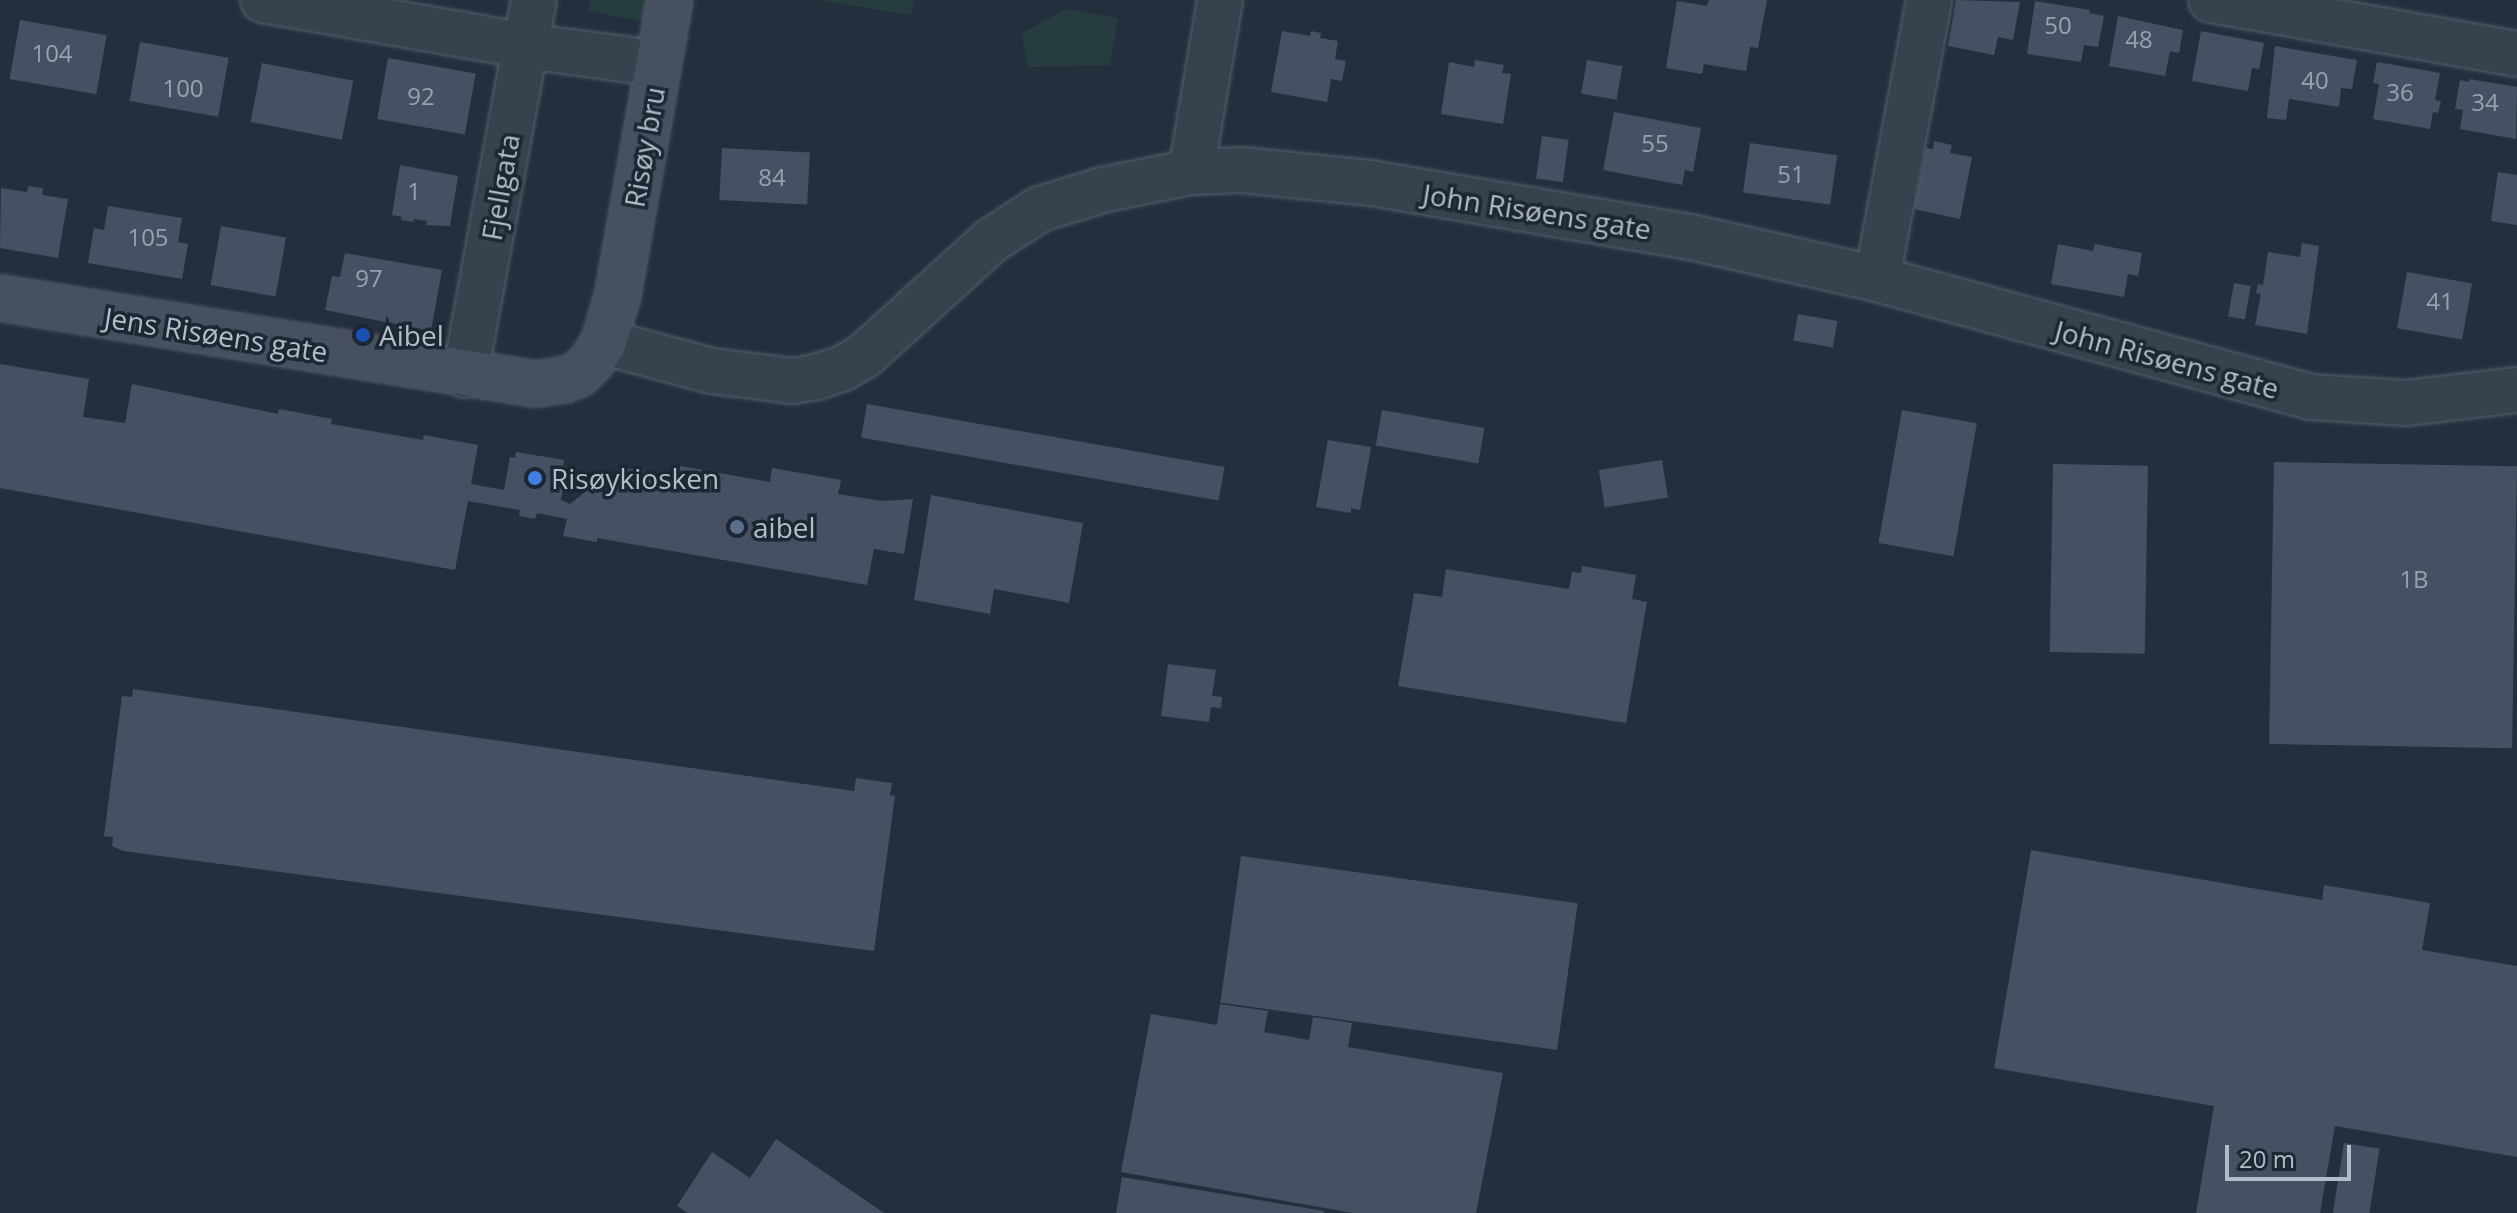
<!DOCTYPE html>
<html>
<head>
<meta charset="utf-8">
<style>
  body { margin:0 }
  #map { position:relative; width:2517px; height:1213px; overflow:hidden; background:#242f3e; font-family:"Open Sans",sans-serif }
  div>[style] { position:absolute }
  .green>* { inset:0; background:#263c3f }
  .building>* { inset:0; background:#455162; transform-origin:0 0 }
  .roads { filter:drop-shadow(0 0 2px #565f6c) drop-shadow(0 0 2px #565f6c) }
  .street>* { height:44px; margin:-22px; padding:0 22px; transform-origin:22px; border-radius:22px; background:#38414e }
  .secondary>* { height:44px; margin:-22px; padding:0 22px; transform-origin:22px; border-radius:22px; background:#465061 }
  .dots>* { width:22px; height:22px; translate:-50% -50%; box-sizing:border-box; border:4px solid #1d2633; border-radius:50% }
  span { translate:-50% -50%; white-space:nowrap; text-align:center; line-height:1.15; -webkit-text-stroke:7px #1d2633; paint-order:stroke }
  .number-label { font-size:24px; color:#98a1af }
  .number-label span { -webkit-text-stroke-width:0 }
  .street-label { font-size:28px; color:#b4bcc9 }
  .poi-label { font-size:28px; color:#b4bcc9 }
  .left { translate:0 -50%; text-align:left }
  .scale { position:absolute; left:2225px; top:1145px; width:126px; height:36px; box-sizing:border-box; border:4px solid #b4bcc9; border-top:0; padding-left:10px; font-size:24px; line-height:28px; white-space:nowrap; color:#b4bcc9; -webkit-text-stroke:6px #1d2633; paint-order:stroke }
</style>
</head>
<body>
<div id="map">
  <div class="green">
    <i style="clip-path:polygon(591px 0,663px 0,658px 24px,588px 11px)"></i>
    <i style="clip-path:polygon(817px 0,914px 0,911px 15px)"></i>
    <i style="clip-path:polygon(1066px 9px,1118px 18px,1110px 65px,1027px 67px,1022px 33px)"></i>
  </div>
  <div class="building">
    <i style="clip-path:polygon(1709px 0,1767px 0,1758px 48px,1750px 47px,1746px 71px,1704px 64px,1702px 74px,1666px 68px,1677px 1px,1707px 6px)"></i>
    <i style="clip-path:polygon(1956px 0,2020px 2px,2013px 40px,1998px 37px,1994px 55px,1948px 46px)"></i>
    <i style="clip-path:polygon(2035px 1px,2090px 10px,2089px 13px,2104px 16px,2098px 47px,2084px 45px,2081px 62px,2027px 54px)"></i>
    <i style="clip-path:polygon(2118px 16px,2183px 30px,2179px 53px,2170px 51px,2165px 76px,2109px 66px)"></i>
    <i style="left:20px;top:20px;width:88px;height:60px;rotate:10deg"></i>
    <i style="clip-path:polygon(1282px 31px,1310px 36px,1311px 31px,1321px 33px,1320px 38px,1338px 41px,1335px 59px,1346px 61px,1342px 81px,1331px 79px,1327px 102px,1271px 92px)"></i>
    <i style="clip-path:polygon(2201px 31px,2264px 43px,2259px 69px,2252px 68px,2248px 91px,2192px 81px)"></i>
    <i style="left:140px;top:42px;width:90px;height:60px;rotate:10deg"></i>
    <i style="clip-path:polygon(2275px 46px,2357px 60px,2352px 89px,2341px 88px,2339px 107px,2289px 99px,2286px 120px,2267px 118px)"></i>
    <i style="left:388px;top:58px;width:89px;height:62px;rotate:10deg"></i>
    <i style="clip-path:polygon(1475px 60px,1504px 65px,1502px 73px,1511px 74px,1503px 124px,1441px 114px,1449px 62px,1474px 67px)"></i>
    <i style="left:1587px;top:60px;width:36px;height:34px;rotate:10deg"></i>
    <i style="clip-path:polygon(2377px 62px,2440px 73px,2435px 100px,2441px 101px,2438px 113px,2433px 112px,2430px 129px,2373px 119px,2379px 84px,2373px 83px)"></i>
    <i style="left:262px;top:63px;width:93px;height:60px;rotate:11deg"></i>
    <i style="clip-path:polygon(2469px 79px,2517px 87px,2516px 139px,2460px 129px,2463px 110px,2455px 109px,2460px 80px,2469px 82px)"></i>
    <i style="clip-path:polygon(1614px 112px,1701px 128px,1693px 172px,1685px 170px,1682px 185px,1603px 170px)"></i>
    <i style="left:1542px;top:136px;width:27px;height:43px;rotate:8deg"></i>
    <i style="clip-path:polygon(1934px 141px,1952px 145px,1950px 153px,1972px 157px,1960px 219px,1914px 209px,1926px 148px,1933px 149px)"></i>
    <i style="left:1750px;top:143px;width:88px;height:50px;rotate:8deg"></i>
    <i style="left:722px;top:148px;width:88px;height:52px;rotate:3deg"></i>
    <i style="clip-path:polygon(400px 165px,458px 176px,450px 226px,426px 225px,427px 221px,414px 219px,414px 222px,401px 220px,402px 217px,392px 215px)"></i>
    <i style="clip-path:polygon(2498px 172px,2517px 175px,2517px 225px,2491px 221px)"></i>
    <i style="clip-path:polygon(28px 186px,43px 188px,42px 195px,68px 199px,58px 258px,0 248px,1px 188px,27px 192px)"></i>
    <i style="clip-path:polygon(108px 206px,182px 218px,178px 242px,188px 244px,182px 279px,88px 263px,94px 228px,104px 230px)"></i>
    <i style="left:221px;top:226px;width:66px;height:60px;rotate:10deg"></i>
    <i style="clip-path:polygon(2302px 243px,2319px 246px,2307px 334px,2255px 325px,2261px 294px,2256px 293px,2258px 284px,2263px 285px,2268px 252px,2300px 257px)"></i>
    <i style="clip-path:polygon(2058px 244px,2093px 251px,2095px 244px,2142px 253px,2138px 276px,2128px 274px,2124px 297px,2051px 284px)"></i>
    <i style="clip-path:polygon(345px 253px,442px 270px,431px 331px,325px 310px,332px 276px,340px 277px)"></i>
    <i style="left:2407px;top:272px;width:66px;height:57px;rotate:10deg"></i>
    <i style="left:2234px;top:283px;width:17px;height:34px;rotate:10deg"></i>
    <i style="left:1798px;top:314px;width:40px;height:27px;rotate:10deg"></i>
    <i style="clip-path:polygon(0 364px,89px 379px,83px 417px,125px 423px,132px 384px,278px 414px,279px 409px,332px 419px,331px 424px,423px 440px,424px 435px,478px 445px,471px 484px,504px 490px,510px 457px,515px 458px,516px 452px,564px 460px,563px 466px,567px 467px,561px 500px,570px 504px,590px 488px,614px 492px,619px 467px,678px 477px,680px 466px,770px 482px,772px 468px,841px 480px,838px 494px,882px 501px,913px 499px,904px 554px,874px 549px,867px 585px,597px 538px,597px 542px,563px 536px,567px 519px,537px 513px,535px 519px,519px 516px,520px 510px,468px 501px,455px 570px,0 488px)"></i>
    <i style="left:867px;top:404px;width:363px;height:34px;rotate:10deg"></i>
    <i style="left:1382px;top:410px;width:104px;height:36px;rotate:10deg"></i>
    <i style="left:1902px;top:410px;width:76px;height:135px;rotate:10deg"></i>
    <i style="clip-path:polygon(1328px 440px,1371px 447px,1360px 510px,1351px 508px,1351px 513px,1316px 507px)"></i>
    <i style="left:1662px;top:460px;width:38px;height:64px;rotate:81deg"></i>
    <i style="left:2274px;top:462px;width:243px;height:282px;rotate:1deg"></i>
    <i style="left:2053px;top:464px;width:95px;height:188px;rotate:1deg"></i>
    <i style="clip-path:polygon(931px 495px,1083px 523px,1069px 603px,994px 589px,990px 614px,914px 600px)"></i>
    <i style="clip-path:polygon(1582px 566px,1636px 575px,1632px 599px,1647px 602px,1626px 723px,1398px 686px,1414px 593px,1442px 597px,1446px 569px,1569px 589px,1572px 572px,1581px 573px)"></i>
    <i style="clip-path:polygon(1168px 664px,1216px 670px,1212px 696px,1222px 697px,1221px 708px,1211px 707px,1209px 722px,1161px 716px)"></i>
    <i style="clip-path:polygon(133px 689px,854px 791px,856px 778px,892px 783px,890px 795px,895px 796px,874px 951px,123px 851px,112px 846px,113px 837px,104px 836px,122px 696px,132px 697px)"></i>
    <i style="clip-path:polygon(2031px 850px,2322px 900px,2324px 885px,2430px 903px,2422px 950px,2517px 966px,2517px 1157px,2335px 1126px,2320px 1213px,2196px 1213px,2214px 1106px,1994px 1068px)"></i>
    <i style="left:1241px;top:856px;width:340px;height:148px;rotate:8deg"></i>
    <i style="clip-path:polygon(1220px 1004px,1268px 1011px,1264px 1032px,1309px 1040px,1313px 1017px,1352px 1023px,1348px 1047px,1503px 1073px,1476px 1213px,1353px 1213px,1121px 1172px,1151px 1014px,1217px 1025px)"></i>
    <i style="clip-path:polygon(776px 1139px,884px 1213px,688px 1213px,677px 1206px,712px 1152px,750px 1178px)"></i>
    <i style="left:2344px;top:1143px;width:36px;height:71px;rotate:9deg"></i>
    <i style="clip-path:polygon(1122px 1177px,1324px 1211px,1324px 1213px,1116px 1213px)"></i>
  </div>
  <div class="roads">
    <div class="street">
      <i style="left:263px;top:0;width:267px;rotate:9.9deg"></i>
      <i style="left:526px;top:46px;width:114px;rotate:7.6deg"></i>
      <i style="left:2211px;top:0;width:311px;rotate:10deg"></i>
      <i style="left:1191px;top:172px;width:174px;rotate:-80.4deg"></i>
      <i style="left:1877px;top:279px;width:284px;rotate:-79.4deg"></i>
      <i style="left:604px;top:342px;width:112px;rotate:15deg"></i>
      <i style="left:712px;top:371px;width:81px;rotate:7.1deg"></i>
      <i style="left:792px;top:381px;width:24px;rotate:-9deg"></i>
      <i style="left:816px;top:377px;width:28px;rotate:-18deg"></i>
      <i style="left:843px;top:368px;width:24px;rotate:-30deg"></i>
      <i style="left:864px;top:356px;width:173px;rotate:-42.2deg"></i>
      <i style="left:992px;top:240px;width:57px;rotate:-32.9deg"></i>
      <i style="left:1040px;top:209px;width:65px;rotate:-17deg"></i>
      <i style="left:1102px;top:190px;width:91px;rotate:-11.4deg"></i>
      <i style="left:1191px;top:172px;width:51px;rotate:-2.2deg"></i>
      <i style="left:1242px;top:170px;width:130px;rotate:5.8deg"></i>
      <i style="left:1371px;top:183px;width:325px;rotate:9.6deg"></i>
      <i style="left:1691px;top:237px;width:191px;rotate:12.7deg"></i>
      <i style="left:1877px;top:279px;width:449px;rotate:15.2deg"></i>
      <i style="left:2310px;top:397px;width:96px;rotate:3.6deg"></i>
      <i style="left:2406px;top:403px;width:112px;rotate:-6.7deg"></i>
      <i style="left:465px;top:375px;width:381px;rotate:-79.6deg"></i>
    </div>
    <div class="secondary">
      <i style="left:0;top:298px;width:542px;rotate:9.13deg"></i>
      <i style="left:535px;top:384px;width:29px;rotate:-8deg"></i>
      <i style="left:564px;top:380px;width:16px;rotate:-22deg"></i>
      <i style="left:579px;top:374px;width:18px;rotate:-45deg"></i>
      <i style="left:592px;top:361px;width:22px;rotate:-58deg"></i>
      <i style="left:604px;top:342px;width:50px;rotate:-73.7deg"></i>
      <i style="left:618px;top:294px;width:299px;rotate:-80deg"></i>
    </div>
  </div>
  <div class="dots">
    <i style="left:363px;top:335px;background:#1a4fb4"></i>
    <i style="left:535px;top:478px;background:#3f7fe0"></i>
    <i style="left:737px;top:527px;background:#5c6f8a"></i>
  </div>
  <div class="number-label">
    <span style="left:2058px;top:25px">50</span>
    <span style="left:2139px;top:39px">48</span>
    <span style="left:52px;top:53px">104</span>
    <span style="left:2315px;top:80px">40</span>
    <span style="left:183px;top:88px">100</span>
    <span style="left:2400px;top:92px">36</span>
    <span style="left:421px;top:96px">92</span>
    <span style="left:2485px;top:102px">34</span>
    <span style="left:1655px;top:143px">55</span>
    <span style="left:1791px;top:174px">51</span>
    <span style="left:772px;top:177px">84</span>
    <span style="left:414px;top:191px">1</span>
    <span style="left:148px;top:237px">105</span>
    <span style="left:369px;top:278px">97</span>
    <span style="left:2440px;top:301px">41</span>
    <span style="left:2414px;top:579px">1B</span>
  </div>
  <div class="street-label">
    <span style="left:644px;top:147px;rotate:-80deg">Risøy bru</span>
    <span style="left:500px;top:187px;rotate:-80deg">Fjellgata</span>
    <span style="left:1537px;top:211px;rotate:9deg">John Risøens gate</span>
    <span style="left:216px;top:334px;rotate:9deg">Jens Risøens gate</span>
    <span style="left:2167px;top:359px;rotate:15deg">John Risøens gate</span>
  </div>
  <div class="poi-label">
    <span class="left" style="left:379px;top:335px">Aibel</span>
    <span class="left" style="left:551px;top:478px">Risøykiosken</span>
    <span class="left" style="left:753px;top:527px">aibel</span>
  </div>
  <div class="scale">20 m</div>
</div>
</body>
</html>
